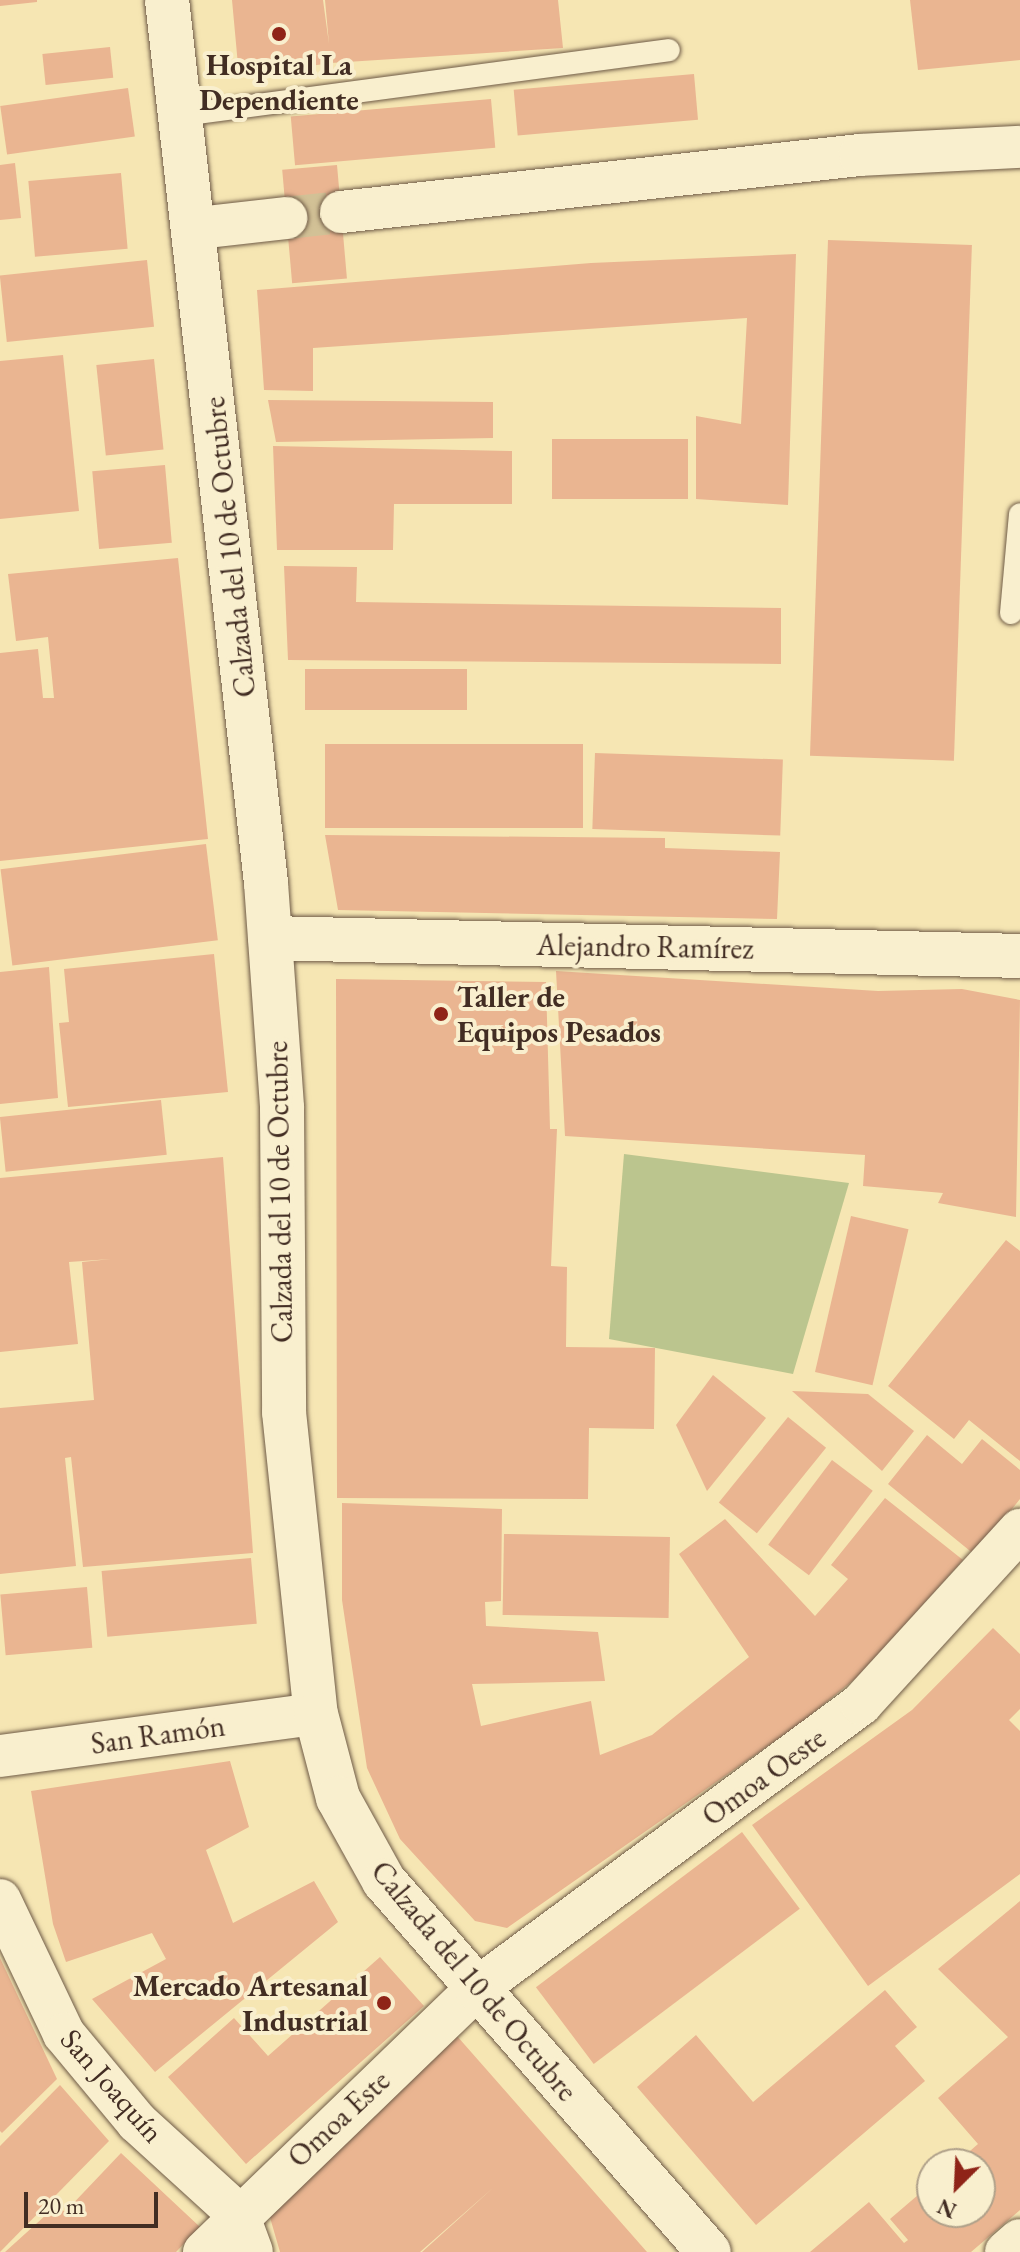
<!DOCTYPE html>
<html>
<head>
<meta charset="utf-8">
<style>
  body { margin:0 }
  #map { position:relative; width:1020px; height:2252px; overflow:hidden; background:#f6e6b3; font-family:"EB Garamond",serif }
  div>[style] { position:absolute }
  .green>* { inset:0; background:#bbc58e }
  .building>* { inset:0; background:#eab591; transform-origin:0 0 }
  .minor-tunnel>* { height:42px; margin-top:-21px; transform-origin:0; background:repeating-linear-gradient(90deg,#d2c196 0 42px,transparent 0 63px) }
  .roads { filter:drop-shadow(0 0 2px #6f5b47) drop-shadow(0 0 2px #6f5b47) }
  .service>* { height:22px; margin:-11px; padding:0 11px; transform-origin:11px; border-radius:11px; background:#f9efce }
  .minor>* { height:42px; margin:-21px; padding:0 21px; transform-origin:21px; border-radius:21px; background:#f9efce }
  .tertiary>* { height:44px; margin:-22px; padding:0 22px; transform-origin:22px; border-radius:22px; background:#f9efce }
  .secondary>* { height:44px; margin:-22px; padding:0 22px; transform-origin:22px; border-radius:22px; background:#f9efce }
  .dots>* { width:22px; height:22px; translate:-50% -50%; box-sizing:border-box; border:4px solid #f9efce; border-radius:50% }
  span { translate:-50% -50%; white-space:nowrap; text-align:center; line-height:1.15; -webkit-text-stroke:8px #f9efce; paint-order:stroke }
  .poi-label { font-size:30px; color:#422d23; font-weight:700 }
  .left { translate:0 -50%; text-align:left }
  .right { translate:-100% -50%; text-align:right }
  .street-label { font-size:30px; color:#422d23 }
  .north { position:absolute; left:916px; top:2148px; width:80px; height:80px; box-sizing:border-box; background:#f9efce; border:2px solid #b0a18a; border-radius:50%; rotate:204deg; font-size:22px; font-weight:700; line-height:32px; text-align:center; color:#422d23 }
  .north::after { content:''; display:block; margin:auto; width:28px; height:36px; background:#8f2418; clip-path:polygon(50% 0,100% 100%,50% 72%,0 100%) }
  .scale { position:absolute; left:24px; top:2192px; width:134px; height:36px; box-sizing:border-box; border:4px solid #422d23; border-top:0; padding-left:10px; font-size:24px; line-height:28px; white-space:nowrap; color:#422d23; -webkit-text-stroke:6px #f9efce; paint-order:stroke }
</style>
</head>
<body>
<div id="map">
  <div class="green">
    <i style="clip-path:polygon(624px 1154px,849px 1183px,793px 1374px,609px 1339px)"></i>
  </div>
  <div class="building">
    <i style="clip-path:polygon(0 0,37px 0,37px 2px,0 6px)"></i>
    <i style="clip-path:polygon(232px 0,323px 0,329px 44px,325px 0,558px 0,563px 48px,331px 63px,239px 76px)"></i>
    <i style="clip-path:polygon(910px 0,1020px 0,1020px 60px,918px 70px)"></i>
    <i style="left:110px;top:47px;width:31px;height:68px;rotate:84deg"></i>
    <i style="left:694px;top:74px;width:46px;height:181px;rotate:85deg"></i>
    <i style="left:128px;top:88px;width:49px;height:129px;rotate:82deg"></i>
    <i style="left:491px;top:99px;width:49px;height:201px;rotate:85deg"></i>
    <i style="clip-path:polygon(15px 163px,21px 218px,0 220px,0 165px)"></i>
    <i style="left:337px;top:165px;width:114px;height:55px;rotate:85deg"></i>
    <i style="left:121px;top:173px;width:76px;height:93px;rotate:85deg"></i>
    <i style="left:828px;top:240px;width:144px;height:516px;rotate:2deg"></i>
    <i style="clip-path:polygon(796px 254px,788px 505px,696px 499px,696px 416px,741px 424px,747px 318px,313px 348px,313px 391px,264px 390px,257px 290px,591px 263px)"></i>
    <i style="left:147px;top:260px;width:67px;height:148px;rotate:84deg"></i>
    <i style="clip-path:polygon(63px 355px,79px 511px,0 519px,0 361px)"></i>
    <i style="left:154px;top:359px;width:91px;height:58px;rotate:84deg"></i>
    <i style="clip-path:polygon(268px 400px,493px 402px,493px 438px,276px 442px)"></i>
    <i style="left:552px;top:439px;width:136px;height:60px"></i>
    <i style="clip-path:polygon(273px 446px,512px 451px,512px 504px,394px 504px,393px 550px,277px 550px)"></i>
    <i style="left:165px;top:465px;width:78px;height:73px;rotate:85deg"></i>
    <i style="clip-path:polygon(178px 558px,208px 839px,0 861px,0 653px,38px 649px,43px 698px,54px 698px,48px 637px,16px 641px,8px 574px)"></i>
    <i style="clip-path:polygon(284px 566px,357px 567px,356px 602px,781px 608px,781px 664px,288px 660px)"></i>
    <i style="left:467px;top:669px;width:41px;height:162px;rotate:90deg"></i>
    <i style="left:325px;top:744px;width:258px;height:84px"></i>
    <i style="left:595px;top:753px;width:188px;height:76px;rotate:2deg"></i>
    <i style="clip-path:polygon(325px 835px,665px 838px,665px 848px,780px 852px,777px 919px,338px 910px)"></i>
    <i style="left:206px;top:844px;width:97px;height:207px;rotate:83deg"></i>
    <i style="clip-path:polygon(214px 954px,228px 1092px,68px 1107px,59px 1023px,69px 1022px,64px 969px)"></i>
    <i style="clip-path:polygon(49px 967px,58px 1098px,0 1104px,0 972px)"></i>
    <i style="clip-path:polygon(556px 971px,878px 991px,962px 989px,1020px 1000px,1016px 1217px,938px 1203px,943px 1193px,863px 1186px,865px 1155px,565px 1136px)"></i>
    <i style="clip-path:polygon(336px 979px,546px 982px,550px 1129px,557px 1129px,551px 1266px,567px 1267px,566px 1347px,655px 1348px,654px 1429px,589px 1428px,588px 1499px,337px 1498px)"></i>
    <i style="left:161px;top:1100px;width:55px;height:162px;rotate:84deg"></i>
    <i style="clip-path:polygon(223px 1157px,253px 1553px,83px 1567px,71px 1457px,65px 1458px,76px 1566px,0 1574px,0 1408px,94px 1400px,82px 1262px,111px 1259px,69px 1262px,78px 1344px,0 1352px,0 1178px)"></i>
    <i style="left:851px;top:1216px;width:59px;height:160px;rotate:13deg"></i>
    <i style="clip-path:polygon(1006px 1240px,1020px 1251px,1020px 1461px,969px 1420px,954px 1439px,888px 1386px)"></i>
    <i style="clip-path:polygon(713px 1375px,766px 1418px,707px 1491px,676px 1425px)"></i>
    <i style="clip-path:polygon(792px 1391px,868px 1394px,914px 1431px,882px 1471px)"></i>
    <i style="left:788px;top:1417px;width:49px;height:110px;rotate:39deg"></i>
    <i style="clip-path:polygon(927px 1435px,962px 1464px,982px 1439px,1020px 1470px,1020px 1499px,975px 1555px,888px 1484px)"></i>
    <i style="left:832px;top:1460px;width:51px;height:106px;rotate:37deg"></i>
    <i style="clip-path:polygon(885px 1498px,963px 1560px,861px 1674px,798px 1725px,507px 1928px,475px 1921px,400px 1839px,367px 1768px,342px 1600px,342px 1503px,502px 1509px,501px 1601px,485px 1602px,486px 1626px,598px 1632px,605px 1681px,472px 1684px,481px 1726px,591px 1701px,600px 1755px,652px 1735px,749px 1657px,679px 1554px,725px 1519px,815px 1616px,848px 1579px,831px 1565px)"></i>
    <i style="left:504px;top:1534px;width:166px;height:81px;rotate:1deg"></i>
    <i style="left:251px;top:1558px;width:66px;height:150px;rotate:85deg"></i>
    <i style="left:87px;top:1587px;width:61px;height:87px;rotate:85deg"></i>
    <i style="clip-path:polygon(993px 1628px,1020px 1654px,1020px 1709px,1009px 1720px,1020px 1731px,1020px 1874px,868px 1986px,752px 1825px,912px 1710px)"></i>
    <i style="clip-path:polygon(230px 1761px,249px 1827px,206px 1850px,233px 1923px,314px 1881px,338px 1922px,155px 2072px,92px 1999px,166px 1959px,152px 1933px,66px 1962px,53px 1924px,31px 1791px)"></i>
    <i style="left:742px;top:1832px;width:96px;height:258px;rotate:53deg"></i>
    <i style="clip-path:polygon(1020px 1901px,1020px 2210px,971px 2252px,810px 2252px,869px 2202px,904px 2243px,908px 2240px,890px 2219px,932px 2183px,932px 2212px,980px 2212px,980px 2164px,955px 2164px,978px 2144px,938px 2098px,1008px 2037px,938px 1969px)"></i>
    <i style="clip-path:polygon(380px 1957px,424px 2006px,246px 2164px,168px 2077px,234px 2018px,268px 2056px)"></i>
    <i style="clip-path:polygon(0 1958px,57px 2079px,2px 2133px,0 2131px)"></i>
    <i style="clip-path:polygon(885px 1990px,917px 2027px,895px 2046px,925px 2081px,756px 2225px,637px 2087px,696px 2035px,753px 2102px)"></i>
    <i style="clip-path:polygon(457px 2036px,647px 2252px,422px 2252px,494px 2187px,420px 2252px,280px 2252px,269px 2214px)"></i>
    <i style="clip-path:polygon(60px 2085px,109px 2141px,0 2252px,0 2146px)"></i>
    <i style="clip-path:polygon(121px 2153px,200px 2227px,176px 2252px,5px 2252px,57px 2205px,65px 2212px)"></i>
  </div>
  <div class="minor-tunnel">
    <i style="left:286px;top:218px;width:55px;rotate:-6.2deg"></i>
  </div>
  <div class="roads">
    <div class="service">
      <i style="left:183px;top:115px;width:490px;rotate:-7.6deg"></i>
      <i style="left:1011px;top:613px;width:99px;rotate:-84.8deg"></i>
    </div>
    <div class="minor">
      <i style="left:341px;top:212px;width:522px;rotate:-6.27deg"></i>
      <i style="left:860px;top:155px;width:160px;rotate:-2.9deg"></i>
      <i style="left:198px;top:228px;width:89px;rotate:-6.5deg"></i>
      <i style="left:0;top:1756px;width:319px;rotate:-7.6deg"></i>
      <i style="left:0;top:1900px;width:148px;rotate:64.5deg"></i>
      <i style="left:64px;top:2034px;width:114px;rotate:50.3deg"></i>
      <i style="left:137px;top:2122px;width:137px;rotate:42.3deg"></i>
      <i style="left:238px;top:2214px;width:40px;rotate:69.8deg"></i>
      <i style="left:204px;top:2252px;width:378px;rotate:-44deg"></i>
      <i style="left:476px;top:1989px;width:479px;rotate:-36.5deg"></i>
      <i style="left:861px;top:1704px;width:236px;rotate:-47.6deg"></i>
      <i style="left:1006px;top:2252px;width:18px;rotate:-41deg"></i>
    </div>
    <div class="tertiary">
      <i style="left:270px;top:938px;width:750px;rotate:1.37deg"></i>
    </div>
    <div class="secondary">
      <i style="left:167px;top:0;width:889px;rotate:83.6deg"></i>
      <i style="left:266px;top:883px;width:226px;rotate:85.9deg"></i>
      <i style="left:282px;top:1108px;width:304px;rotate:89.6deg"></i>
      <i style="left:284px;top:1412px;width:304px;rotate:84deg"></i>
      <i style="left:316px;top:1714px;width:87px;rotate:75.3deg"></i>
      <i style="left:338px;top:1798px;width:95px;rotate:61deg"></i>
      <i style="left:384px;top:1881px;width:493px;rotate:48.8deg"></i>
    </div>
  </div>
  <div class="dots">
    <i style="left:279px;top:34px;background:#8f2418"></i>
    <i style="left:441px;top:1014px;background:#8f2418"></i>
    <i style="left:384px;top:2003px;background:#8f2418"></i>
  </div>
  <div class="poi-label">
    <span style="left:279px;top:82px">Hospital La<br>Dependiente</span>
    <span class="left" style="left:457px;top:1014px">Taller de<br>Equipos Pesados</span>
    <span class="right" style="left:368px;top:2003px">Mercado Artesanal<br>Industrial</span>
  </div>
  <div class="street-label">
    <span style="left:230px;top:547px;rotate:-96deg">Calzada del 10 de Octubre</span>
    <span style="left:645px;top:947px;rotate:1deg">Alejandro Ramírez</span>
    <span style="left:280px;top:1192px;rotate:-91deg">Calzada del 10 de Octubre</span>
    <span style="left:158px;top:1735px;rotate:-8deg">San Ramón</span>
    <span style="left:764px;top:1777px;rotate:-36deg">Omoa Oeste</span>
    <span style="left:474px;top:1981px;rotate:50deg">Calzada del 10 de Octubre</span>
    <span style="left:112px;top:2086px;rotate:49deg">San Joaquín</span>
    <span style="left:339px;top:2119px;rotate:-43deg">Omoa Este</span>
  </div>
  <div class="north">N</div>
  <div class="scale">20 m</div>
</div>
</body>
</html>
